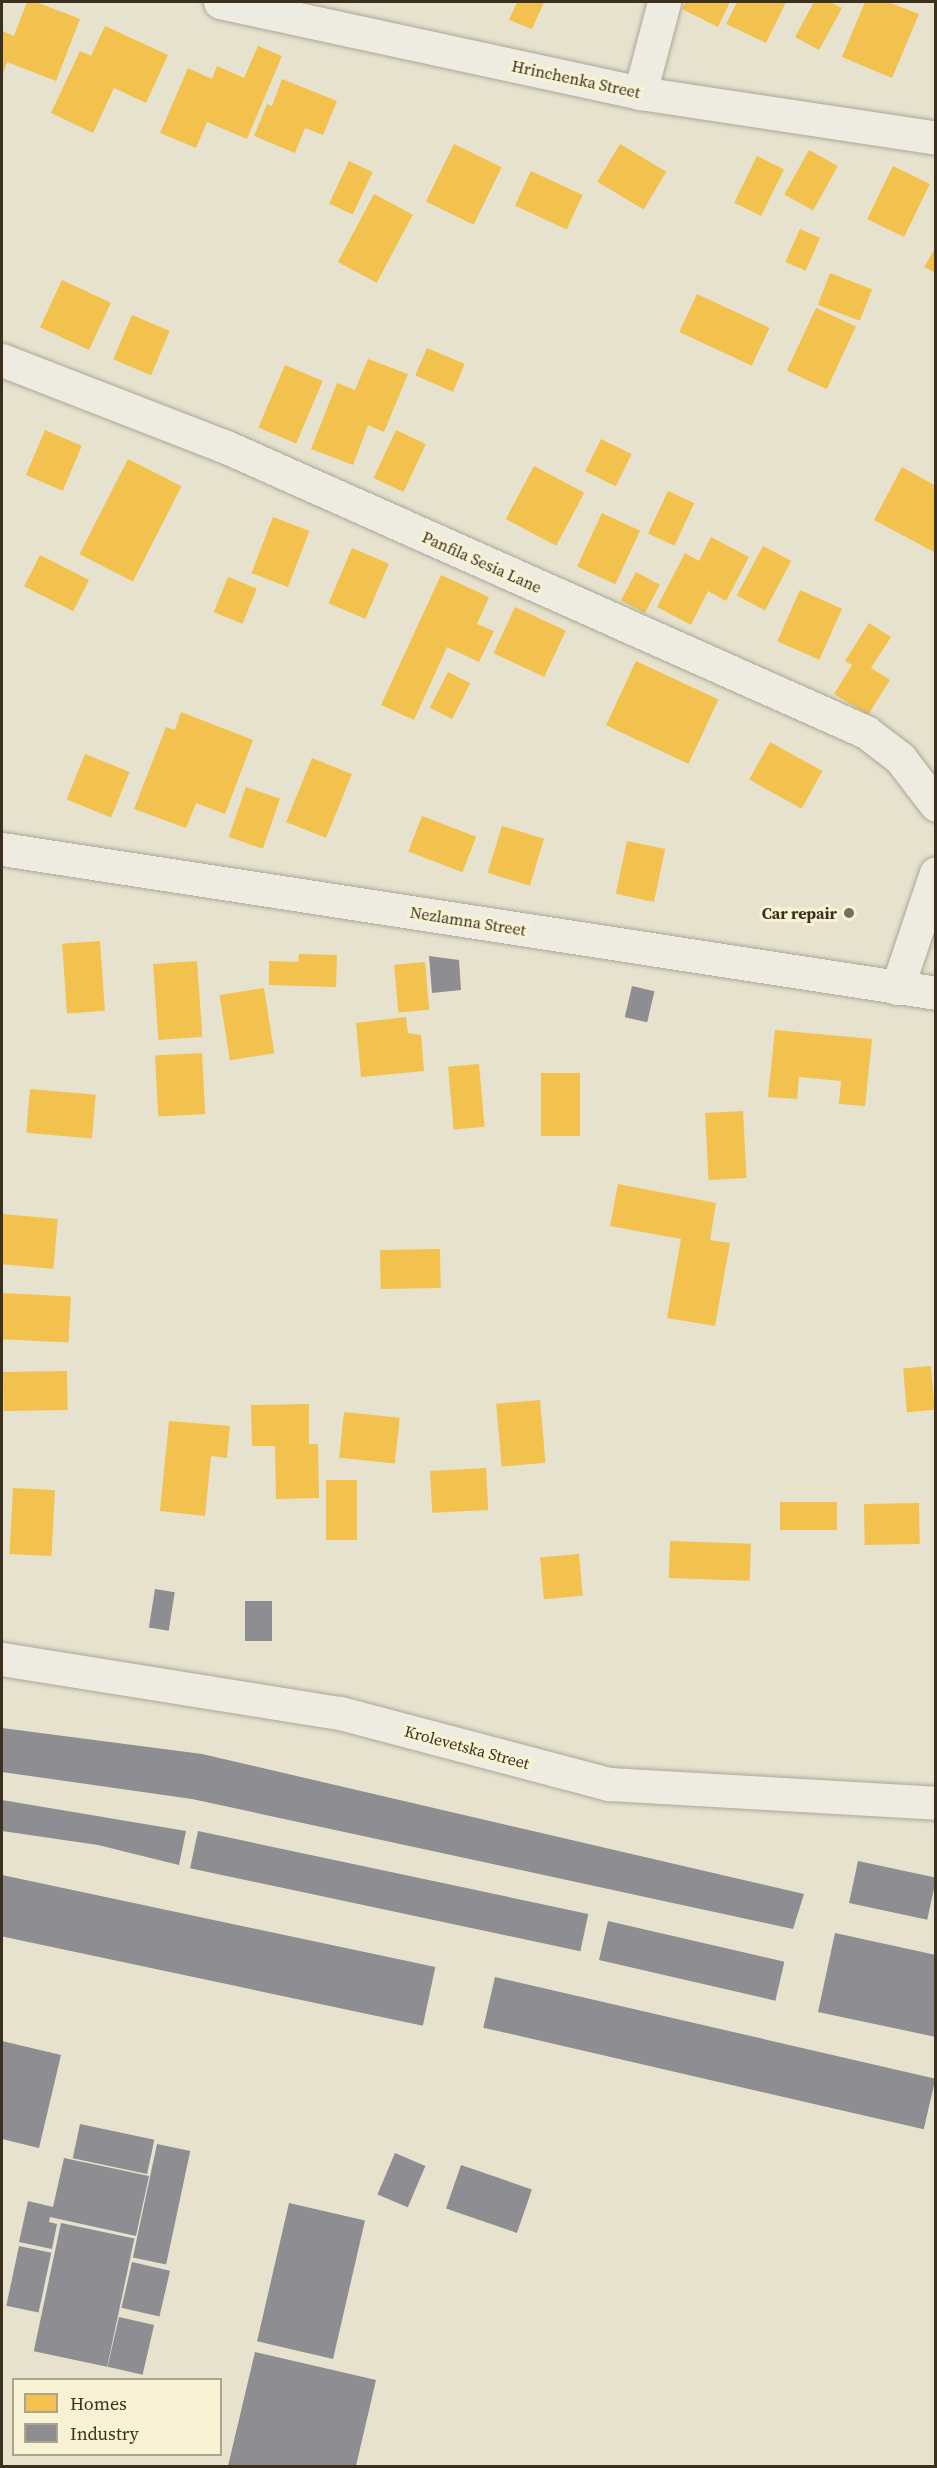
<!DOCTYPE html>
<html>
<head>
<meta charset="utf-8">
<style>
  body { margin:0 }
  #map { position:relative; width:937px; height:2468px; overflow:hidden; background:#e6e2ce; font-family:"Source Serif 4",serif }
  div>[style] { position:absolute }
  .homes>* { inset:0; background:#f2c14e; transform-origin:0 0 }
  .industry>* { inset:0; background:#8d8d92; transform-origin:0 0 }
  .roads { filter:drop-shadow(0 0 2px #aba797) drop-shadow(0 0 2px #aba797) }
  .minor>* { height:33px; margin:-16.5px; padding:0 16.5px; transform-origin:16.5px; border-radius:16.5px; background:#eeebe0 }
  .tertiary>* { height:33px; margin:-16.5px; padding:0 16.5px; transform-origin:16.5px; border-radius:16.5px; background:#eeebe0 }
  .dots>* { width:16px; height:16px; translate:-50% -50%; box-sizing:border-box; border:3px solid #f7f2d4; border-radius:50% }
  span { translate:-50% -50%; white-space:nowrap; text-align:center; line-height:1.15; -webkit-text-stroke:6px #f7f2d4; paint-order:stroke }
  .street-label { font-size:16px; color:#3b301e }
  .poi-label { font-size:16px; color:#3b301e; font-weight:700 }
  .right { translate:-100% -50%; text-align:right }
  .frame { position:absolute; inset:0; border:3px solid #3b301e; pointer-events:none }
  .legend { position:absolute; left:12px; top:2378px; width:210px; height:78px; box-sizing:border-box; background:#f7f2d4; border:2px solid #aca48b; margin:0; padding:8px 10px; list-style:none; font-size:18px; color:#3b301e }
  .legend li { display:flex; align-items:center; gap:12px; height:30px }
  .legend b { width:30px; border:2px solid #aca48b }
</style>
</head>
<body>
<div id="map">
  <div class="homes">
    <i style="clip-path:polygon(27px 2px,36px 2px,80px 19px,56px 81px,7px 62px,2px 76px,2px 31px,14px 36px)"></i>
    <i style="clip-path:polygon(517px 2px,544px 2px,532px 29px,509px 20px)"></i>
    <i style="clip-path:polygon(686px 2px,730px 2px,718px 27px,682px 9px)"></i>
    <i style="clip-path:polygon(737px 2px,786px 2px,766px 43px,726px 24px)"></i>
    <i style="clip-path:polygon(814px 2px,830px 2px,842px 8px,819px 50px,795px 37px)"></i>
    <i style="clip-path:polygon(865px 2px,888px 2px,919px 14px,892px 78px,842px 57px)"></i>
    <i style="clip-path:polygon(105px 26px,168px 55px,146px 103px,114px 88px,93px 133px,51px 113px,80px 51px,91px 56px)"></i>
    <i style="clip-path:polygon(258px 46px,282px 56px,247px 139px,207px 122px,196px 148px,160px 133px,188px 68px,212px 79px,217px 66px,244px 78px)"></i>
    <i style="clip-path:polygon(282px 79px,337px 101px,323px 135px,305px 128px,295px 153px,254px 136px,267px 104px,272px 106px)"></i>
    <i style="left:454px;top:144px;width:53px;height:64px;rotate:26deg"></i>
    <i style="left:620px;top:144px;width:54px;height:44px;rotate:31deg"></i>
    <i style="left:809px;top:150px;width:33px;height:51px;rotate:29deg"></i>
    <i style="left:757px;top:156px;width:30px;height:52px;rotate:26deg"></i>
    <i style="left:349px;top:161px;width:26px;height:47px;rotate:25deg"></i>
    <i style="left:893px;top:166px;width:41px;height:59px;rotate:26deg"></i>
    <i style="left:531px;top:171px;width:57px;height:38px;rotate:25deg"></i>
    <i style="left:374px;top:194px;width:44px;height:77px;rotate:28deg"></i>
    <i style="left:800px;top:229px;width:22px;height:36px;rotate:24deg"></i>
    <i style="clip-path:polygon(936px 247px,936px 273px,924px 267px)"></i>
    <i style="left:830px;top:273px;width:45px;height:34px;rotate:21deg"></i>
    <i style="left:62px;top:280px;width:54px;height:52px;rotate:25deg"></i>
    <i style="left:697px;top:294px;width:80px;height:42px;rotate:25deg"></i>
    <i style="left:816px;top:308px;width:44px;height:69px;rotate:25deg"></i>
    <i style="left:132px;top:315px;width:41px;height:48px;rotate:23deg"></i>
    <i style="left:427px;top:348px;width:41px;height:30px;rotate:23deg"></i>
    <i style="clip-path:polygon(368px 359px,408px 374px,384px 432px,368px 425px,353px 465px,311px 449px,337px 383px,355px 390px)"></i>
    <i style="left:285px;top:365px;width:41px;height:68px;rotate:23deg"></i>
    <i style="left:45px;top:430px;width:40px;height:49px;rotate:23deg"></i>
    <i style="left:396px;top:430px;width:33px;height:53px;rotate:25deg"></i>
    <i style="left:601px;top:439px;width:34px;height:36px;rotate:26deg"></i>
    <i style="left:128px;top:459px;width:60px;height:107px;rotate:27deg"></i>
    <i style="left:534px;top:466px;width:57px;height:60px;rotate:28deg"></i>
    <i style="clip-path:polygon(902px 467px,936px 486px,936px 553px,874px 520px)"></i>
    <i style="left:668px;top:491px;width:29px;height:47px;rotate:25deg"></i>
    <i style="left:602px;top:513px;width:42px;height:59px;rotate:25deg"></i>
    <i style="left:273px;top:517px;width:39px;height:60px;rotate:21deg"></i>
    <i style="clip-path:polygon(711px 537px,749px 557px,726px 601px,708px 591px,691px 625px,657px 607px,685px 553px,699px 561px)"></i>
    <i style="left:763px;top:546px;width:32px;height:56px;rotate:28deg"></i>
    <i style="left:352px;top:548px;width:40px;height:60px;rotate:23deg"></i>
    <i style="left:40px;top:555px;width:55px;height:35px;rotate:27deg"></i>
    <i style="left:636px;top:572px;width:27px;height:32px;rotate:28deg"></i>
    <i style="clip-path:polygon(441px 575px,489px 597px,477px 624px,494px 631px,479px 662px,447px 647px,414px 720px,381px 705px)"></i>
    <i style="left:228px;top:577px;width:31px;height:38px;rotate:22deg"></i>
    <i style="left:800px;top:590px;width:46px;height:56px;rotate:24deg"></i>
    <i style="left:515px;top:607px;width:56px;height:51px;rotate:25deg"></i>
    <i style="clip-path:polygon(869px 623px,891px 637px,871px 668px,890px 680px,868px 715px,834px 694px,852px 665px,845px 661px)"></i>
    <i style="left:636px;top:661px;width:91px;height:71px;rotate:25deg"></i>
    <i style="left:448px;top:672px;width:25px;height:40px;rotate:27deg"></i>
    <i style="clip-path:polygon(181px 712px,253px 740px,225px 814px,196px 803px,186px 828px,134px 809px,166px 727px,175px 730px)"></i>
    <i style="left:770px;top:742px;width:60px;height:43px;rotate:29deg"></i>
    <i style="left:85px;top:754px;width:48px;height:49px;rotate:22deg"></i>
    <i style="left:312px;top:758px;width:43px;height:69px;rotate:22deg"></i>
    <i style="left:246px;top:787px;width:36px;height:53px;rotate:19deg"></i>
    <i style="left:422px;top:816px;width:58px;height:38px;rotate:21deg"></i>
    <i style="left:502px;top:826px;width:44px;height:49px;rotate:17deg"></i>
    <i style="left:627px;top:841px;width:39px;height:54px;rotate:12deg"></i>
    <i style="left:100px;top:941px;width:70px;height:38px;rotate:86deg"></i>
    <i style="clip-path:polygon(299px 954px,337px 955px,336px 987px,269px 985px,269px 961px,298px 962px)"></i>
    <i style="left:197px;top:961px;width:76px;height:44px;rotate:86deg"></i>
    <i style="left:425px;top:962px;width:48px;height:31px;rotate:85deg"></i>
    <i style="left:264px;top:988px;width:66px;height:45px;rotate:81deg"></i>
    <i style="clip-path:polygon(406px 1017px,408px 1033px,421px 1035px,424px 1071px,361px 1077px,356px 1023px)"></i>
    <i style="clip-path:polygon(775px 1030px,872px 1039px,865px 1106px,839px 1104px,841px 1081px,799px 1077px,797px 1099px,768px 1097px)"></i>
    <i style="left:202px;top:1053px;width:61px;height:47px;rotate:87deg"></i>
    <i style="left:479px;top:1064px;width:63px;height:31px;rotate:85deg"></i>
    <i style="left:541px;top:1073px;width:39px;height:63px"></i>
    <i style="left:30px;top:1089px;width:66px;height:44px;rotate:5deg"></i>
    <i style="left:743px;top:1111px;width:67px;height:38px;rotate:87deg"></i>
    <i style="clip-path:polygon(618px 1184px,716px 1203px,710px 1240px,730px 1243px,715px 1326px,667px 1318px,681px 1239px,610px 1226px)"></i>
    <i style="left:2px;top:1214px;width:56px;height:50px;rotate:5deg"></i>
    <i style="left:440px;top:1249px;width:39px;height:60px;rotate:89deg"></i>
    <i style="left:2px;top:1293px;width:69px;height:46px;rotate:3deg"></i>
    <i style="left:931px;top:1366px;width:44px;height:28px;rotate:85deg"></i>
    <i style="left:67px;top:1371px;width:39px;height:64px;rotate:89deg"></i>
    <i style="left:540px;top:1400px;width:63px;height:44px;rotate:85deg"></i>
    <i style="clip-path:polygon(309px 1404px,309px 1444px,318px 1444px,319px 1498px,276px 1499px,275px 1446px,252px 1446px,251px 1405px)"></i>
    <i style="left:344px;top:1412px;width:56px;height:46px;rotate:6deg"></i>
    <i style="clip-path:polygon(169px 1421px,230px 1426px,227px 1458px,211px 1456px,205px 1516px,160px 1511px)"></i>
    <i style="left:486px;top:1468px;width:42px;height:56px;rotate:87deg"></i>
    <i style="left:326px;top:1480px;width:31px;height:60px"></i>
    <i style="left:13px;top:1488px;width:42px;height:66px;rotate:3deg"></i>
    <i style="left:780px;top:1502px;width:57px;height:28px"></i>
    <i style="left:919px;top:1503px;width:41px;height:55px;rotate:89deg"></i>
    <i style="left:670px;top:1541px;width:81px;height:37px;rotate:2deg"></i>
    <i style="left:579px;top:1554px;width:42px;height:39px;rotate:85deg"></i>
  </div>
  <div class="industry">
    <i style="clip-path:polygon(429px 956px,459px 960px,461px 990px,432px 993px)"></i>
    <i style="left:632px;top:986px;width:23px;height:32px;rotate:13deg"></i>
    <i style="left:155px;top:1589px;width:20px;height:39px;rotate:9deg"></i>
    <i style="left:245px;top:1601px;width:27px;height:40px"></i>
    <i style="clip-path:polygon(2px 1728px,202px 1754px,804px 1894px,793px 1929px,192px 1799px,2px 1772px)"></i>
    <i style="clip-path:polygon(2px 1800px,186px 1831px,179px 1865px,98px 1845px,2px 1831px)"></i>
    <i style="left:198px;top:1831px;width:399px;height:38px;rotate:12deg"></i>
    <i style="left:858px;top:1861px;width:80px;height:43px;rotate:12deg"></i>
    <i style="left:2px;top:1875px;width:443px;height:60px;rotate:12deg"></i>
    <i style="left:608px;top:1921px;width:181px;height:40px;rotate:13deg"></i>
    <i style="clip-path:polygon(835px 1933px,936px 1955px,936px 2037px,818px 2012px)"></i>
    <i style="left:495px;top:1977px;width:452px;height:52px;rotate:13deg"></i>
    <i style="clip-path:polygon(2px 2041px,61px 2055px,39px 2148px,2px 2139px)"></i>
    <i style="left:80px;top:2124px;width:76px;height:35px;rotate:12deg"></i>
    <i style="left:157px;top:2144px;width:34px;height:116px;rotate:12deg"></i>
    <i style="left:395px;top:2153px;width:33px;height:45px;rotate:23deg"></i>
    <i style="clip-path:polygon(64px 2158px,149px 2176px,136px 2236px,50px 2217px,49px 2222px,57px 2224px,52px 2249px,19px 2242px,28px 2201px,53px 2207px)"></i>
    <i style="left:461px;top:2165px;width:75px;height:46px;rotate:19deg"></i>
    <i style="left:289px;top:2203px;width:78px;height:142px;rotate:13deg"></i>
    <i style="left:61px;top:2223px;width:75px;height:131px;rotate:12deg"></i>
    <i style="left:19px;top:2246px;width:33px;height:61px;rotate:12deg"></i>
    <i style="left:132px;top:2262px;width:39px;height:47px;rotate:13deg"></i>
    <i style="left:119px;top:2317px;width:36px;height:51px;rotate:13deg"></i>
    <i style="clip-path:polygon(255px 2352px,376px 2380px,356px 2466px,228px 2466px)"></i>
  </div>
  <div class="roads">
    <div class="minor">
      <i style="left:220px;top:2px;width:430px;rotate:12.2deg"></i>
      <i style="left:640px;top:93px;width:299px;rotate:8.6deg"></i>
      <i style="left:640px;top:93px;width:94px;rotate:-75.2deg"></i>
      <i style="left:2px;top:360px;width:238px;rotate:21.2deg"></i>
      <i style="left:224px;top:446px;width:703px;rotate:24.01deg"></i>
      <i style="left:866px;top:732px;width:43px;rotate:37.4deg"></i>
      <i style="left:900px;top:758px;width:59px;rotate:52.5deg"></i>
      <i style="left:897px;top:988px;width:121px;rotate:-71.3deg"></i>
      <i style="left:2px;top:1659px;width:342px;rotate:9.1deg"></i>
      <i style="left:340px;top:1713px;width:278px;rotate:14.8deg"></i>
      <i style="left:609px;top:1784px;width:328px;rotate:3.3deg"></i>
    </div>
    <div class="tertiary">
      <i style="left:2px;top:849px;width:945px;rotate:8.76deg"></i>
    </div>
  </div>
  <div class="dots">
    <i style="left:849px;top:913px;background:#776e5c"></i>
  </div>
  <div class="street-label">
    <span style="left:576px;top:79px;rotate:12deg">Hrinchenka Street</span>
    <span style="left:482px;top:562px;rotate:24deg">Panfila Sesia Lane</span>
    <span style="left:468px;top:921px;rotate:9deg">Nezlamna Street</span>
    <span style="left:467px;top:1747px;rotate:15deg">Krolevetska Street</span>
  </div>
  <div class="poi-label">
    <span class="right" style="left:837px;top:913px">Car repair</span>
  </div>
  <div class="frame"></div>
  <ul class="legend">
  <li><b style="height:16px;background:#f2c14e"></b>Homes</li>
  <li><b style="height:16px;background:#8d8d92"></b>Industry</li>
  </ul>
</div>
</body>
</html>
